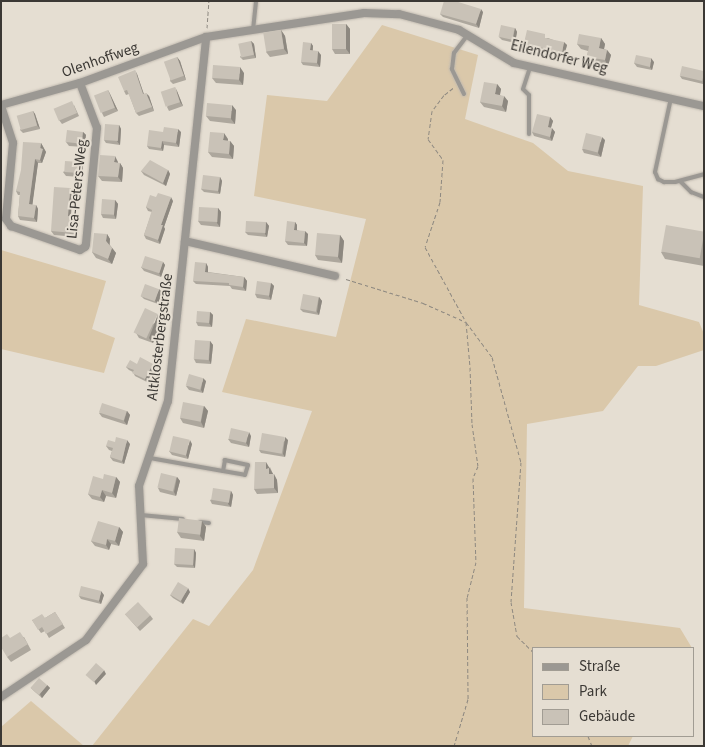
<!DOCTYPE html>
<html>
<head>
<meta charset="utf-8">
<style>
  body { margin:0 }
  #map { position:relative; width:705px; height:747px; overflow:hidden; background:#e5ded2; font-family:"Source Sans 3",sans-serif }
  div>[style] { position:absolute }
  .green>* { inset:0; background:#dac8aa }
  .path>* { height:1px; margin-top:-0.5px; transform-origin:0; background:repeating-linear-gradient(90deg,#8d8880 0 4px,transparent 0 6.5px) }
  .roads { filter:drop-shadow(0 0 1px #c0b9af) drop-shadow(0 0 1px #c0b9af) }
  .service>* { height:4px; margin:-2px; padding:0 2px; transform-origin:2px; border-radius:2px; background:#9b9893 }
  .minor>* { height:8px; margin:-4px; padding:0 4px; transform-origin:4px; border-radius:4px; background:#9b9893 }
  .wall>* { inset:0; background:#ada79d }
  .shaded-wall>* { inset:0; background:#8d8880 }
  .building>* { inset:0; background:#c9c2b7; transform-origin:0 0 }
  span { translate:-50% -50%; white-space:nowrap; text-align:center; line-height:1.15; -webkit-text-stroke:4px #e5ded2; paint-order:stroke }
  .street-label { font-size:15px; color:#3b3834 }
  .frame { position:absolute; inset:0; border:2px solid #3b3834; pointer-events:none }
  .legend { position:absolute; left:532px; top:647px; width:162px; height:90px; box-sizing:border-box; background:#e5ded2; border:1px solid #a19c93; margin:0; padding:6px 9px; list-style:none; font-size:15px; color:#3b3834 }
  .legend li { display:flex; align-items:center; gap:10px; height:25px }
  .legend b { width:25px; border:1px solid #a19c93 }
</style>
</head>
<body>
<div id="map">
  <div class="green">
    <i style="clip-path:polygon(382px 25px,478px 55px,465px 119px,533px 143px,568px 171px,643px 186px,639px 305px,699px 322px,704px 334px,704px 350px,656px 366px,638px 366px,603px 411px,527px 424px,524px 608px,680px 628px,692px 648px,534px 648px,534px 736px,633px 736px,628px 746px,92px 746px,193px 619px,209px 626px,253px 570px,312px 411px,222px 392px,246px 319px,336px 337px,366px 219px,254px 196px,267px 95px,327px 101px)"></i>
    <i style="clip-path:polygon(1px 250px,106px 281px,92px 329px,115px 338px,104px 373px,1px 349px)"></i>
    <i style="clip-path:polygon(31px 701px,84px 746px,3px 746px,1px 744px,1px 727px)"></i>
  </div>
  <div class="path">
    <i style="left:207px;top:28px;width:27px;rotate:-86deg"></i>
    <i style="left:453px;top:88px;width:11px;rotate:142deg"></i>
    <i style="left:444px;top:95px;width:20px;rotate:127deg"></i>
    <i style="left:432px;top:111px;width:28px;rotate:98deg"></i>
    <i style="left:428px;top:139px;width:26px;rotate:54deg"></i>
    <i style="left:443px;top:160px;width:42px;rotate:94.1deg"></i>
    <i style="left:440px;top:202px;width:47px;rotate:108.4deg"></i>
    <i style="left:425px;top:247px;width:85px;rotate:61.3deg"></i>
    <i style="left:466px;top:322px;width:45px;rotate:84.9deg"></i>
    <i style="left:470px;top:367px;width:57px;rotate:88deg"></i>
    <i style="left:472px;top:424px;width:42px;rotate:81.9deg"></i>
    <i style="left:478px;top:466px;width:13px;rotate:113deg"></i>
    <i style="left:473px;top:478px;width:84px;rotate:88deg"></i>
    <i style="left:476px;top:562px;width:36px;rotate:104deg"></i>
    <i style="left:467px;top:597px;width:102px;rotate:89.4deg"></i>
    <i style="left:468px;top:699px;width:49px;rotate:106.6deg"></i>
    <i style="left:346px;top:279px;width:81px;rotate:17.3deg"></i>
    <i style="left:423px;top:303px;width:47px;rotate:23.8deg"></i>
    <i style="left:466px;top:322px;width:44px;rotate:53.4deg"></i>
    <i style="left:492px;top:357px;width:109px;rotate:74.6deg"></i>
    <i style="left:521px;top:462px;width:140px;rotate:94.1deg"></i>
    <i style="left:511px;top:602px;width:35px;rotate:80deg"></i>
    <i style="left:517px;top:636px;width:24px;rotate:45deg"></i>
    <i style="left:588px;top:736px;width:11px;rotate:68deg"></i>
  </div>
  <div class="roads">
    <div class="service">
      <i style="left:253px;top:30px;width:29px;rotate:-84deg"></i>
      <i style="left:464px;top:94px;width:28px;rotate:-116deg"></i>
      <i style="left:452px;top:69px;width:16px;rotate:-83deg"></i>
      <i style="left:454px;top:53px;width:21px;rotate:-53deg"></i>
      <i style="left:671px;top:98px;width:76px;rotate:102.2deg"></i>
      <i style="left:655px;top:172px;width:8px;rotate:67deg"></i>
      <i style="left:658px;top:179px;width:7px;rotate:27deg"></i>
      <i style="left:664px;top:182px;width:11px"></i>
      <i style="left:675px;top:182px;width:30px;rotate:-15deg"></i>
      <i style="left:529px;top:134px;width:39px;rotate:-90deg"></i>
      <i style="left:529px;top:95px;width:8px;rotate:-135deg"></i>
      <i style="left:523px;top:89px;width:23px;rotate:-72deg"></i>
      <i style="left:680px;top:181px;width:16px;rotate:45deg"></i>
      <i style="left:691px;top:192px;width:14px;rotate:21deg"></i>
      <i style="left:150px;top:458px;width:74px;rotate:10.1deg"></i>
      <i style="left:223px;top:471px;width:22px;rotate:10deg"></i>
      <i style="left:245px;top:475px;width:10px;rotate:-73deg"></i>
      <i style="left:248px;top:465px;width:24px;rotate:-168deg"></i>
      <i style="left:225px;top:460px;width:11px;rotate:100deg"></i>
      <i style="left:141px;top:515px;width:42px;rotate:5.4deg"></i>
      <i style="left:200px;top:522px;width:9px;rotate:6deg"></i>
    </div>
    <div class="minor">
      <i style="left:1px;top:105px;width:82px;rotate:-15.6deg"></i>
      <i style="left:80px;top:83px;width:134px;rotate:-20.1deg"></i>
      <i style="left:206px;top:37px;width:160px;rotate:-8.6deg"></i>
      <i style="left:364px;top:13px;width:35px;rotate:2deg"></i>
      <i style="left:399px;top:14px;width:62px;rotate:14.9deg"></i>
      <i style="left:459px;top:30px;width:64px;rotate:31deg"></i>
      <i style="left:514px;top:63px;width:195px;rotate:12.8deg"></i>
      <i style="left:1px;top:106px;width:39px;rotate:72deg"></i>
      <i style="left:13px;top:143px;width:76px;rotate:95.3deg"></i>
      <i style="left:6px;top:219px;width:9px;rotate:54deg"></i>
      <i style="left:11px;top:226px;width:73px;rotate:19.2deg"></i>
      <i style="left:80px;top:250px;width:6px;rotate:-31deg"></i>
      <i style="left:85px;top:247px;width:3px;rotate:-72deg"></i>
      <i style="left:86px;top:244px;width:117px;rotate:-84.6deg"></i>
      <i style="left:97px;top:128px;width:48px;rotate:-110.7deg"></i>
      <i style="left:185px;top:241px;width:154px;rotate:13.1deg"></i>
      <i style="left:1px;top:697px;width:102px;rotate:-33.8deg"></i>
      <i style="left:86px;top:640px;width:95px;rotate:-53.1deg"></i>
      <i style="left:143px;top:564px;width:78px;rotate:-92.9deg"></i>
      <i style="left:139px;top:486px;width:90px;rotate:-71.2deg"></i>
      <i style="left:168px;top:401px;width:366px;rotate:-84deg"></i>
    </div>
  </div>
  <div class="wall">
    <i style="clip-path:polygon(483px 12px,479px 28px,443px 17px,440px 14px)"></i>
    <i style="clip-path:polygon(346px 24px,350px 29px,350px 54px,335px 54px,332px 49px)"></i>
    <i style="clip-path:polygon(515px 28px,517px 32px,515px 43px,502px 40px,499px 37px)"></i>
    <i style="clip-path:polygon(281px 30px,285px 36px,288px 54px,270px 57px,266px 52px)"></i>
    <i style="clip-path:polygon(548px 38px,567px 45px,564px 56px,527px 47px,524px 43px)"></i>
    <i style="clip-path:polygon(601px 38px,605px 44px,604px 49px,607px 50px,611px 55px,608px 66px,591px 62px,587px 57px,588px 51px,581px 49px,577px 44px)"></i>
    <i style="clip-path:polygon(251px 41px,254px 44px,256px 58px,243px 60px,240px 57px)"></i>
    <i style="clip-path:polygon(311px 43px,313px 46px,313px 51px,321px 55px,320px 67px,303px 65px,301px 62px)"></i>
    <i style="clip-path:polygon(177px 57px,180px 61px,186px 80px,173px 84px,170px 81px)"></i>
    <i style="clip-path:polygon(654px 62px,652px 70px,637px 67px,634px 63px)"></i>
    <i style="clip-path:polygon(704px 71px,704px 85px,703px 84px,682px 79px,680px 76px)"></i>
    <i style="clip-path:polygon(244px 73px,243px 85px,216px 83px,212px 78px)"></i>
    <i style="clip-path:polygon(137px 74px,144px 94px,149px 96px,154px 111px,139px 116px,136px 113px,129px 94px,126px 95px,124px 91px)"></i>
    <i style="clip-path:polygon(497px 84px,501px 89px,500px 95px,508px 101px,506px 112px,484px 107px,480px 102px)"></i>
    <i style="clip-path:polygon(108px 90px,110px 94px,118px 111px,104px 117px,102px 113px)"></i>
    <i style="clip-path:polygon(177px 91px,183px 106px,169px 111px,167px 107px)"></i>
    <i style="clip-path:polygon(74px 105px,79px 116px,62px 124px,59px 120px)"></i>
    <i style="clip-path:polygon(236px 110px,235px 124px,210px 121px,206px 116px)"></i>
    <i style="clip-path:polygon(33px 111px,35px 114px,40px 129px,23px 133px,20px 130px)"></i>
    <i style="clip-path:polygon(550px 117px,553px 121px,551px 128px,555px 132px,552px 141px,534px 136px,532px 132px)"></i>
    <i style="clip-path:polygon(119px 125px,121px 129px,120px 145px,106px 143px,104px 140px)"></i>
    <i style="clip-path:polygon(83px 132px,86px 135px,84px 147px,69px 146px,66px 142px)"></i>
    <i style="clip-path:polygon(163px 132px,181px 132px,179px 147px,164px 145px,163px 151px,149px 149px,147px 146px)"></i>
    <i style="clip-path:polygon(228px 139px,228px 141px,230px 141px,234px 146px,233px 159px,212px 157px,208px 152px)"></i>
    <i style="clip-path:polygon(605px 140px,601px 157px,584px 153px,582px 149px)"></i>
    <i style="clip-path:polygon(41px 143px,46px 152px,42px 163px,38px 163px,32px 205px,36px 205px,38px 209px,37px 222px,20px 220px,18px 216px,20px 195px,18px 195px,16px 191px)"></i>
    <i style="clip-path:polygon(80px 162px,83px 166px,82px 177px,66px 176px,63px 172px)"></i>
    <i style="clip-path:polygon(118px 162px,118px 163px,120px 163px,123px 168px,122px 182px,102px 181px,98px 176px)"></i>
    <i style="clip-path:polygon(168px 170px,170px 174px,166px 186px,144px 175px,141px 171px)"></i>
    <i style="clip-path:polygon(220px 177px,222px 181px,220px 194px,204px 192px,201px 189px)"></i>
    <i style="clip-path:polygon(73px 192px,71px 216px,78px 220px,76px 237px,54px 235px,51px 231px)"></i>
    <i style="clip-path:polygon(156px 197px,173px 201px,164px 227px,165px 229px,160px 244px,146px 239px,144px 235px,152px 212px,148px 211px,146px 207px)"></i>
    <i style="clip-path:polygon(115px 200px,118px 204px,116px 219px,103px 218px,101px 214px)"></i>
    <i style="clip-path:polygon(218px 208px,221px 212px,220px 227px,201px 225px,198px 221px)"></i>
    <i style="clip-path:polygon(266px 222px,269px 226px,267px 237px,248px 235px,245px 232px)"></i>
    <i style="clip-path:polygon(295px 222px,297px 225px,297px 230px,308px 234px,307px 246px,288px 245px,285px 241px)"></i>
    <i style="clip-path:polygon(704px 232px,704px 266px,665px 259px,661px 252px)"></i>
    <i style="clip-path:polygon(107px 234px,110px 239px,110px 245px,116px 253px,112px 264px,96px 258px,92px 252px)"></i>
    <i style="clip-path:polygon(340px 235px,344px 241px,342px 263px,318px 260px,315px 255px)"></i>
    <i style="clip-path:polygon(163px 262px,165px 265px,161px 277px,144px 271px,141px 267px)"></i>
    <i style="clip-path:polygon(206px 263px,208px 267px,208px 272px,244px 277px,247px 281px,246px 291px,232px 289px,230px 286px,196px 284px,193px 281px)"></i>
    <i style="clip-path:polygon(271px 283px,274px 286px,271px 300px,257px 298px,255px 294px)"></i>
    <i style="clip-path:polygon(162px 292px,158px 304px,144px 299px,141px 296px)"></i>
    <i style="clip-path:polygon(319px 297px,322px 301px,319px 315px,303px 312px,300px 309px)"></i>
    <i style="clip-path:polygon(210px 312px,213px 315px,212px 327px,198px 326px,196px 322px)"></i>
    <i style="clip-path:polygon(162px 319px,153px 343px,139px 338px,136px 333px)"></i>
    <i style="clip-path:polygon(210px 341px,213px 345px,211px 364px,196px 363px,194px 359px)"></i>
    <i style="clip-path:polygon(137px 364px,155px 367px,147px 382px,135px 376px,133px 372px,129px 370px,126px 367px)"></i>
    <i style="clip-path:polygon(206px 381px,203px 393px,189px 390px,186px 386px)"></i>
    <i style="clip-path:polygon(204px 406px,208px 411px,204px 428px,183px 423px,180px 418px)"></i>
    <i style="clip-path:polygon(127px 411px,130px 415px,127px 425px,102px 417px,99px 413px)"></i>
    <i style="clip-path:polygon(251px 436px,249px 447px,231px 443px,228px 439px)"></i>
    <i style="clip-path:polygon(288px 440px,285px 457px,261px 453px,259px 450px)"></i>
    <i style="clip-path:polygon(115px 442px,130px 444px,124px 464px,113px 461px,110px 457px,112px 451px,109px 450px,106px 446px)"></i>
    <i style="clip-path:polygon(192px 444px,188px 459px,172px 455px,169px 451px)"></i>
    <i style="clip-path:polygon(270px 467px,273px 474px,277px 480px,278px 493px,257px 494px,254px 489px)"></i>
    <i style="clip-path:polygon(116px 477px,120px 482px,116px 498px,106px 496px,104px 502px,92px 499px,88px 494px)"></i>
    <i style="clip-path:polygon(177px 477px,180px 481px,176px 496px,160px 492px,158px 488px)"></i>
    <i style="clip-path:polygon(231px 491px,233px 495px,231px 507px,212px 504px,210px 500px)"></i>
    <i style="clip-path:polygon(202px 521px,206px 527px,204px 541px,181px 538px,177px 532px)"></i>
    <i style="clip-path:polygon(119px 527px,123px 532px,119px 546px,111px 544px,109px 550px,95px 546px,91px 541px)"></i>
    <i style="clip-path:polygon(194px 549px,196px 553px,195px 568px,177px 567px,174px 564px)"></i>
    <i style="clip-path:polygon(190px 592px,183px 604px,173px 598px,170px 595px)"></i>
    <i style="clip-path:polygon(104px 595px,101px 604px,81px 599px,79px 596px)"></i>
    <i style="clip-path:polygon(55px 612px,65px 628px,49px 638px,45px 631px,41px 633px,32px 620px,45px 618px)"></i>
    <i style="clip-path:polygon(125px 614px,150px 615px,153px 619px,140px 631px)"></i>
    <i style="clip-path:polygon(24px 637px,31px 650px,11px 662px,7px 657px,10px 638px)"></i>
    <i style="clip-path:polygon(47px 685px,50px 688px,42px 698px,34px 691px,31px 688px)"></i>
  </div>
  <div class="shaded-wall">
    <i style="clip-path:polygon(481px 9px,483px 12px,479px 28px,476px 24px)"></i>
    <i style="clip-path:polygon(346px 24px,350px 29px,350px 54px,346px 49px)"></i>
    <i style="clip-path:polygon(515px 28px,517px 32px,515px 43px,513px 39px)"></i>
    <i style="clip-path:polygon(281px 30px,285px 36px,288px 54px,284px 49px)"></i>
    <i style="clip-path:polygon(601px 38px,605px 44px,603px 54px,599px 48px)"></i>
    <i style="clip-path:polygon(251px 41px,254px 44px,256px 58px,254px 55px)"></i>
    <i style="clip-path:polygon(564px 42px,567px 45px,564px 56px,562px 53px)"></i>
    <i style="clip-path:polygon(311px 43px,313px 46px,312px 54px,310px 50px)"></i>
    <i style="clip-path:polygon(607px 50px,611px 55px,608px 66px,605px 60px)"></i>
    <i style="clip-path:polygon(318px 51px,321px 55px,320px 67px,317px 63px)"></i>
    <i style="clip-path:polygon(177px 57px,180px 61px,186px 80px,184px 76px)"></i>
    <i style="clip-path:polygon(651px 58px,654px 62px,652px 70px,650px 67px)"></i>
    <i style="clip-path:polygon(240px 67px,244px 73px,243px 85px,239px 80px)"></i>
    <i style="clip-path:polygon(135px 70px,137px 74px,145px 98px,143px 94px)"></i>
    <i style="clip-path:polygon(497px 84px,501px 89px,499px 99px,495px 94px)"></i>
    <i style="clip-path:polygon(175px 87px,177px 91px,183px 106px,180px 102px)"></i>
    <i style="clip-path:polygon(108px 90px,110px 94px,118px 111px,115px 108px)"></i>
    <i style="clip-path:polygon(146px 93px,149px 96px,154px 111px,152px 107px)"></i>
    <i style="clip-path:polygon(504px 96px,508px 101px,506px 112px,502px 106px)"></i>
    <i style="clip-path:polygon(232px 105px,236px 110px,235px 124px,231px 119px)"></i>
    <i style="clip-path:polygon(33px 111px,35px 114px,40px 129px,37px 125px)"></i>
    <i style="clip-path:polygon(550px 117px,553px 121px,550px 130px,548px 127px)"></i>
    <i style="clip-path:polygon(119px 125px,121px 129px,120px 145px,117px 141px)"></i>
    <i style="clip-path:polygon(552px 128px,555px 132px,552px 141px,550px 137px)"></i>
    <i style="clip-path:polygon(178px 129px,181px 132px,179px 147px,176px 143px)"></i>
    <i style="clip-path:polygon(83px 132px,86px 135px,84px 147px,82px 144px)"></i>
    <i style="clip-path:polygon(224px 133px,228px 139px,227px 146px,223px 140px)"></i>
    <i style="clip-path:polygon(602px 137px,605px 140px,601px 157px,598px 153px)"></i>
    <i style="clip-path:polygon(162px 141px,164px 145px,163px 151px,161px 148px)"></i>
    <i style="clip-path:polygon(230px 141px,234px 146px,233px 159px,229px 154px)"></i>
    <i style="clip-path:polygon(41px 143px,46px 152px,42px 163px,40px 160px)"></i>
    <i style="clip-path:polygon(115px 156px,118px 162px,118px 168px,114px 162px)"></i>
    <i style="clip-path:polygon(35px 159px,38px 163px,32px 208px,29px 204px)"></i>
    <i style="clip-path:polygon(80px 162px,83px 166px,82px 177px,79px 173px)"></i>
    <i style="clip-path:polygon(120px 163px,123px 168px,122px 182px,118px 177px)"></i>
    <i style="clip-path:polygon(168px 170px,170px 174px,166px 186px,163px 183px)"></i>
    <i style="clip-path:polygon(220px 177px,222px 181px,220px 194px,218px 191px)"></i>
    <i style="clip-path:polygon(70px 188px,73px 192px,70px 220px,68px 216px)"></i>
    <i style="clip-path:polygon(171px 197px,173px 201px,164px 227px,165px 229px,160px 244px,158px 240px,161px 225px)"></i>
    <i style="clip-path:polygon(115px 200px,118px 204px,116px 219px,114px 215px)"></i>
    <i style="clip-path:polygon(36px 205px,38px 209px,37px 222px,34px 218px)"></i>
    <i style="clip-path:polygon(218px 208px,221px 212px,220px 227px,217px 223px)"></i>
    <i style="clip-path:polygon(75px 217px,78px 220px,76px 237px,74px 233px)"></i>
    <i style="clip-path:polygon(266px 222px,269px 226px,267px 237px,265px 234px)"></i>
    <i style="clip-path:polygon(295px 222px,297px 225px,297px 233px,294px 230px)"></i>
    <i style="clip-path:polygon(305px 231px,308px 234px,307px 246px,304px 243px)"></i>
    <i style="clip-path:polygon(107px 234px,110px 239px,109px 246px,106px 241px)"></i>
    <i style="clip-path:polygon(340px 235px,344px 241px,342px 263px,338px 257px)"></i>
    <i style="clip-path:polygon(112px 248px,116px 253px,112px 264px,108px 259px)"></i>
    <i style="clip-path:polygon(163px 262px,165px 265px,161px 277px,159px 273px)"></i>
    <i style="clip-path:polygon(206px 263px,208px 267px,208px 275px,205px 272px)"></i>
    <i style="clip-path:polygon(244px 277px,247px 281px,246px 291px,243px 287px)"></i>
    <i style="clip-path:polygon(271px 283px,274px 286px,271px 300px,269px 296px)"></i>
    <i style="clip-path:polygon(159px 289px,162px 292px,158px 304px,155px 301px)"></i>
    <i style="clip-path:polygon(319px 297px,322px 301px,319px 315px,317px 312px)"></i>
    <i style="clip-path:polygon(210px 312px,213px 315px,212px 327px,209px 323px)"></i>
    <i style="clip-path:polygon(158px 314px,162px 319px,153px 343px,149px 338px)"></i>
    <i style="clip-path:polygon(210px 341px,213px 345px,211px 364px,209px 360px)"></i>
    <i style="clip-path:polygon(153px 364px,155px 367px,147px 382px,145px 379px)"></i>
    <i style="clip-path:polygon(203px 378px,206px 381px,203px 393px,201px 390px)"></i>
    <i style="clip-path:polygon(204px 406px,208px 411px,204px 428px,201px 422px)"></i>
    <i style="clip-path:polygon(127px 411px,130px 415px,127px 425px,124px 421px)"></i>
    <i style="clip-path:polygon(249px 432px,251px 436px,249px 447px,246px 443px)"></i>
    <i style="clip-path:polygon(285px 437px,288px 440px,285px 457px,283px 454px)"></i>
    <i style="clip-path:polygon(127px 440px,130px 444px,124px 464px,122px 461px)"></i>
    <i style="clip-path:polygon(190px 440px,192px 444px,188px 459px,186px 455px)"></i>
    <i style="clip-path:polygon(266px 462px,273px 474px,273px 480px,266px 469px)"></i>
    <i style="clip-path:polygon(274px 474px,277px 480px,278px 493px,274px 488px)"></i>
    <i style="clip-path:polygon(116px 477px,120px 482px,116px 498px,112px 493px)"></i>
    <i style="clip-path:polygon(177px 477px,180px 481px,176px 496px,174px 492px)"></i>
    <i style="clip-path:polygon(102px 490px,106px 496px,104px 502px,100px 497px)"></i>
    <i style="clip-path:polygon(231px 491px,233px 495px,231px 507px,228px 504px)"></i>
    <i style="clip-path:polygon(202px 521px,206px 527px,204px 541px,200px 536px)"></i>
    <i style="clip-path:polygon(119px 527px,123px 532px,119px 546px,115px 541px)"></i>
    <i style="clip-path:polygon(107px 539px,111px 544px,109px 550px,106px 545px)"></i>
    <i style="clip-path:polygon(194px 549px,196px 553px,195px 568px,193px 565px)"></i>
    <i style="clip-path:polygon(188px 588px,190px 592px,183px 604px,181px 601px)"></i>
    <i style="clip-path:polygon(101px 591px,104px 595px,101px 604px,99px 601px)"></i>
    <i style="clip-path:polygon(104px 670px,106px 674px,96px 685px,94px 681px)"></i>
    <i style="clip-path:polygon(47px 685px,50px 688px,42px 698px,40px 694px)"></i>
  </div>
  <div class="building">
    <i style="clip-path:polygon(444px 1px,455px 1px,481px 9px,476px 24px,440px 14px)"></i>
    <i style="left:332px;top:24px;width:14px;height:25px"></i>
    <i style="left:501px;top:25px;width:14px;height:12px;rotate:12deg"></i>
    <i style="left:281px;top:30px;width:19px;height:18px;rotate:81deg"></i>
    <i style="clip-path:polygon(527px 30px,545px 34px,545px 38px,564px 42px,562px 53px,524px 43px)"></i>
    <i style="clip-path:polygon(579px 34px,601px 38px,599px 48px,607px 50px,605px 60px,587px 57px,589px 46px,577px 44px)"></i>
    <i style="left:251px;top:41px;width:14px;height:13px;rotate:78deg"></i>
    <i style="clip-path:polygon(303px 42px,311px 43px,310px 50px,318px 51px,317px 63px,301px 62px)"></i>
    <i style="clip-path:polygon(636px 55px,651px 58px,650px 67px,634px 63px)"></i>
    <i style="left:177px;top:57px;width:20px;height:14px;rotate:70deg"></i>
    <i style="left:213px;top:65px;width:27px;height:13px;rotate:4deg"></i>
    <i style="left:682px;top:66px;width:23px;height:10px;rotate:13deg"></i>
    <i style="clip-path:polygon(135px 70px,143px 94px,146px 93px,152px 107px,136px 113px,127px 90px,124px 91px,118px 77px)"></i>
    <i style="clip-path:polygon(484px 82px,497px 84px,495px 94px,504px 96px,502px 106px,480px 102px)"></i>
    <i style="left:175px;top:87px;width:16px;height:15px;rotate:72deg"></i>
    <i style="left:108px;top:90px;width:19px;height:15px;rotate:69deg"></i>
    <i style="left:72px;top:101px;width:13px;height:20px;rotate:67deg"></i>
    <i style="left:207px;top:103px;width:25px;height:13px;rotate:5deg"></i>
    <i style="left:33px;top:111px;width:15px;height:17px;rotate:74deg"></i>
    <i style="clip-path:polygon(537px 114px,550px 117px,548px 127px,552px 128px,550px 137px,532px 132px)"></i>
    <i style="left:105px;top:124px;width:14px;height:16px;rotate:4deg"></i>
    <i style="clip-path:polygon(164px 127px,178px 129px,176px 143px,162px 141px,161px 148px,147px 146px,149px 130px,163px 132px)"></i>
    <i style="left:67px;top:130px;width:16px;height:12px;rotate:7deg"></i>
    <i style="clip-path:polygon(210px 132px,224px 133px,223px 140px,230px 141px,229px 154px,208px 152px)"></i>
    <i style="left:586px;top:133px;width:16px;height:16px;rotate:14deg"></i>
    <i style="clip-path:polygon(23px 142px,41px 143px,40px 148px,43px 149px,40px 160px,35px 159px,29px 204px,36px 205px,34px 218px,18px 216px,20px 192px,16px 191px,21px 170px)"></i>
    <i style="clip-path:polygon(100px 155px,115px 156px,114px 162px,120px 163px,118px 177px,98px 176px)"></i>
    <i style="clip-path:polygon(150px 160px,168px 170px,163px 183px,141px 171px)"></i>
    <i style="left:65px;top:161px;width:15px;height:11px;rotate:4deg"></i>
    <i style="left:203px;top:175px;width:17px;height:14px;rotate:7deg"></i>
    <i style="clip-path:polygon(54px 187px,70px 188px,68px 216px,75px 217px,74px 233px,51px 231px)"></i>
    <i style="clip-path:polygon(158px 193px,171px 197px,161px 225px,163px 225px,158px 240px,144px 235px,152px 210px,146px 207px,150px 195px,156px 197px)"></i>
    <i style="left:102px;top:199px;width:13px;height:15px;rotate:4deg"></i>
    <i style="left:199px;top:207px;width:19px;height:14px;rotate:3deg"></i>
    <i style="left:246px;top:221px;width:20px;height:11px;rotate:3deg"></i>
    <i style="clip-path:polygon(287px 221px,295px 222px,294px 230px,305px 231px,304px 243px,285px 241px)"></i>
    <i style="left:666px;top:225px;width:39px;height:27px;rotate:10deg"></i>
    <i style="clip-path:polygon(94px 233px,107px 234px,106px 241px,112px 248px,108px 259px,92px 252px)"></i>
    <i style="left:317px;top:233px;width:23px;height:22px;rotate:5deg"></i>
    <i style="left:145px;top:256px;width:19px;height:12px;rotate:18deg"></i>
    <i style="clip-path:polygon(195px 262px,206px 263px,205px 272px,244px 277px,243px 287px,229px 285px,229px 283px,193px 281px)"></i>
    <i style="left:257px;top:281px;width:14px;height:13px;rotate:8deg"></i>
    <i style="left:145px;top:284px;width:15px;height:13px;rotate:20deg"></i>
    <i style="left:303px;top:294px;width:16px;height:15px;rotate:11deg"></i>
    <i style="left:145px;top:308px;width:14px;height:27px;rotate:25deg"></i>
    <i style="left:197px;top:311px;width:13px;height:11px;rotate:4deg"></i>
    <i style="left:195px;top:340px;width:15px;height:19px;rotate:4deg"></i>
    <i style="clip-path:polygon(140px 357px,153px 364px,145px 379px,132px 373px,134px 370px,126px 367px,130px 360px,137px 364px)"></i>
    <i style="left:189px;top:374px;width:15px;height:12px;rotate:16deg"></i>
    <i style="left:183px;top:402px;width:21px;height:16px;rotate:11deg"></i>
    <i style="left:102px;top:403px;width:26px;height:10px;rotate:18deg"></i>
    <i style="left:231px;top:428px;width:18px;height:11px;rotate:13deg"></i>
    <i style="left:262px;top:433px;width:23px;height:17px;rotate:10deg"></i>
    <i style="left:173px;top:436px;width:17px;height:16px;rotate:13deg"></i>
    <i style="clip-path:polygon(116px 437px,127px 440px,122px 461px,110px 457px,113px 448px,106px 446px,108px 440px,115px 442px)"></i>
    <i style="clip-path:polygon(255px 462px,266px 462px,266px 469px,269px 468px,269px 474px,274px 474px,274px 488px,254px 489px)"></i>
    <i style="left:161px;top:473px;width:16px;height:15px;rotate:14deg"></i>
    <i style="clip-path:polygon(104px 474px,116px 477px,112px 493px,102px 490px,100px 497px,88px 494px,93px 476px,103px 479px)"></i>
    <i style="left:213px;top:488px;width:18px;height:12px;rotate:9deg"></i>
    <i style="left:179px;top:518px;width:23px;height:14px;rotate:7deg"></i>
    <i style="clip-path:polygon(98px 521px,119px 527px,115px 541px,107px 539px,106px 545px,91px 541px)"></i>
    <i style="left:175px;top:548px;width:19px;height:16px;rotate:3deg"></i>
    <i style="left:178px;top:582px;width:12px;height:15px;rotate:31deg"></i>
    <i style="left:81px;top:586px;width:21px;height:10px;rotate:14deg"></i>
    <i style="left:138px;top:602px;width:18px;height:18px;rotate:47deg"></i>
    <i style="clip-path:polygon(55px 612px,63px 624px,46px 634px,42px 627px,38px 630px,32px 620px,42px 614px,45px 618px)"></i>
    <i style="clip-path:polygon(20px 632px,28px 644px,7px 657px,1px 647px,1px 638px,7px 634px,10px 638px)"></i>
    <i style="left:96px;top:663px;width:11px;height:16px;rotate:41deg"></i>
    <i style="left:39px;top:678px;width:11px;height:13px;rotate:41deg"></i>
  </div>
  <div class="street-label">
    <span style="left:559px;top:57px;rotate:14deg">Eilendorfer Weg</span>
    <span style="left:100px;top:60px;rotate:-19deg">Olenhoffweg</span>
    <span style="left:77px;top:189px;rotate:-84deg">Lisa-Peters-Weg</span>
    <span style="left:160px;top:337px;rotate:-83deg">Altklosterbergstraße</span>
  </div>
  <div class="frame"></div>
  <ul class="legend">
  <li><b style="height:6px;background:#9b9893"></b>Straße</li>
  <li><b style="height:14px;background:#dac8aa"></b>Park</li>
  <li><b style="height:14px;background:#c9c2b7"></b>Gebäude</li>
  </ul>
</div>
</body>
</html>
